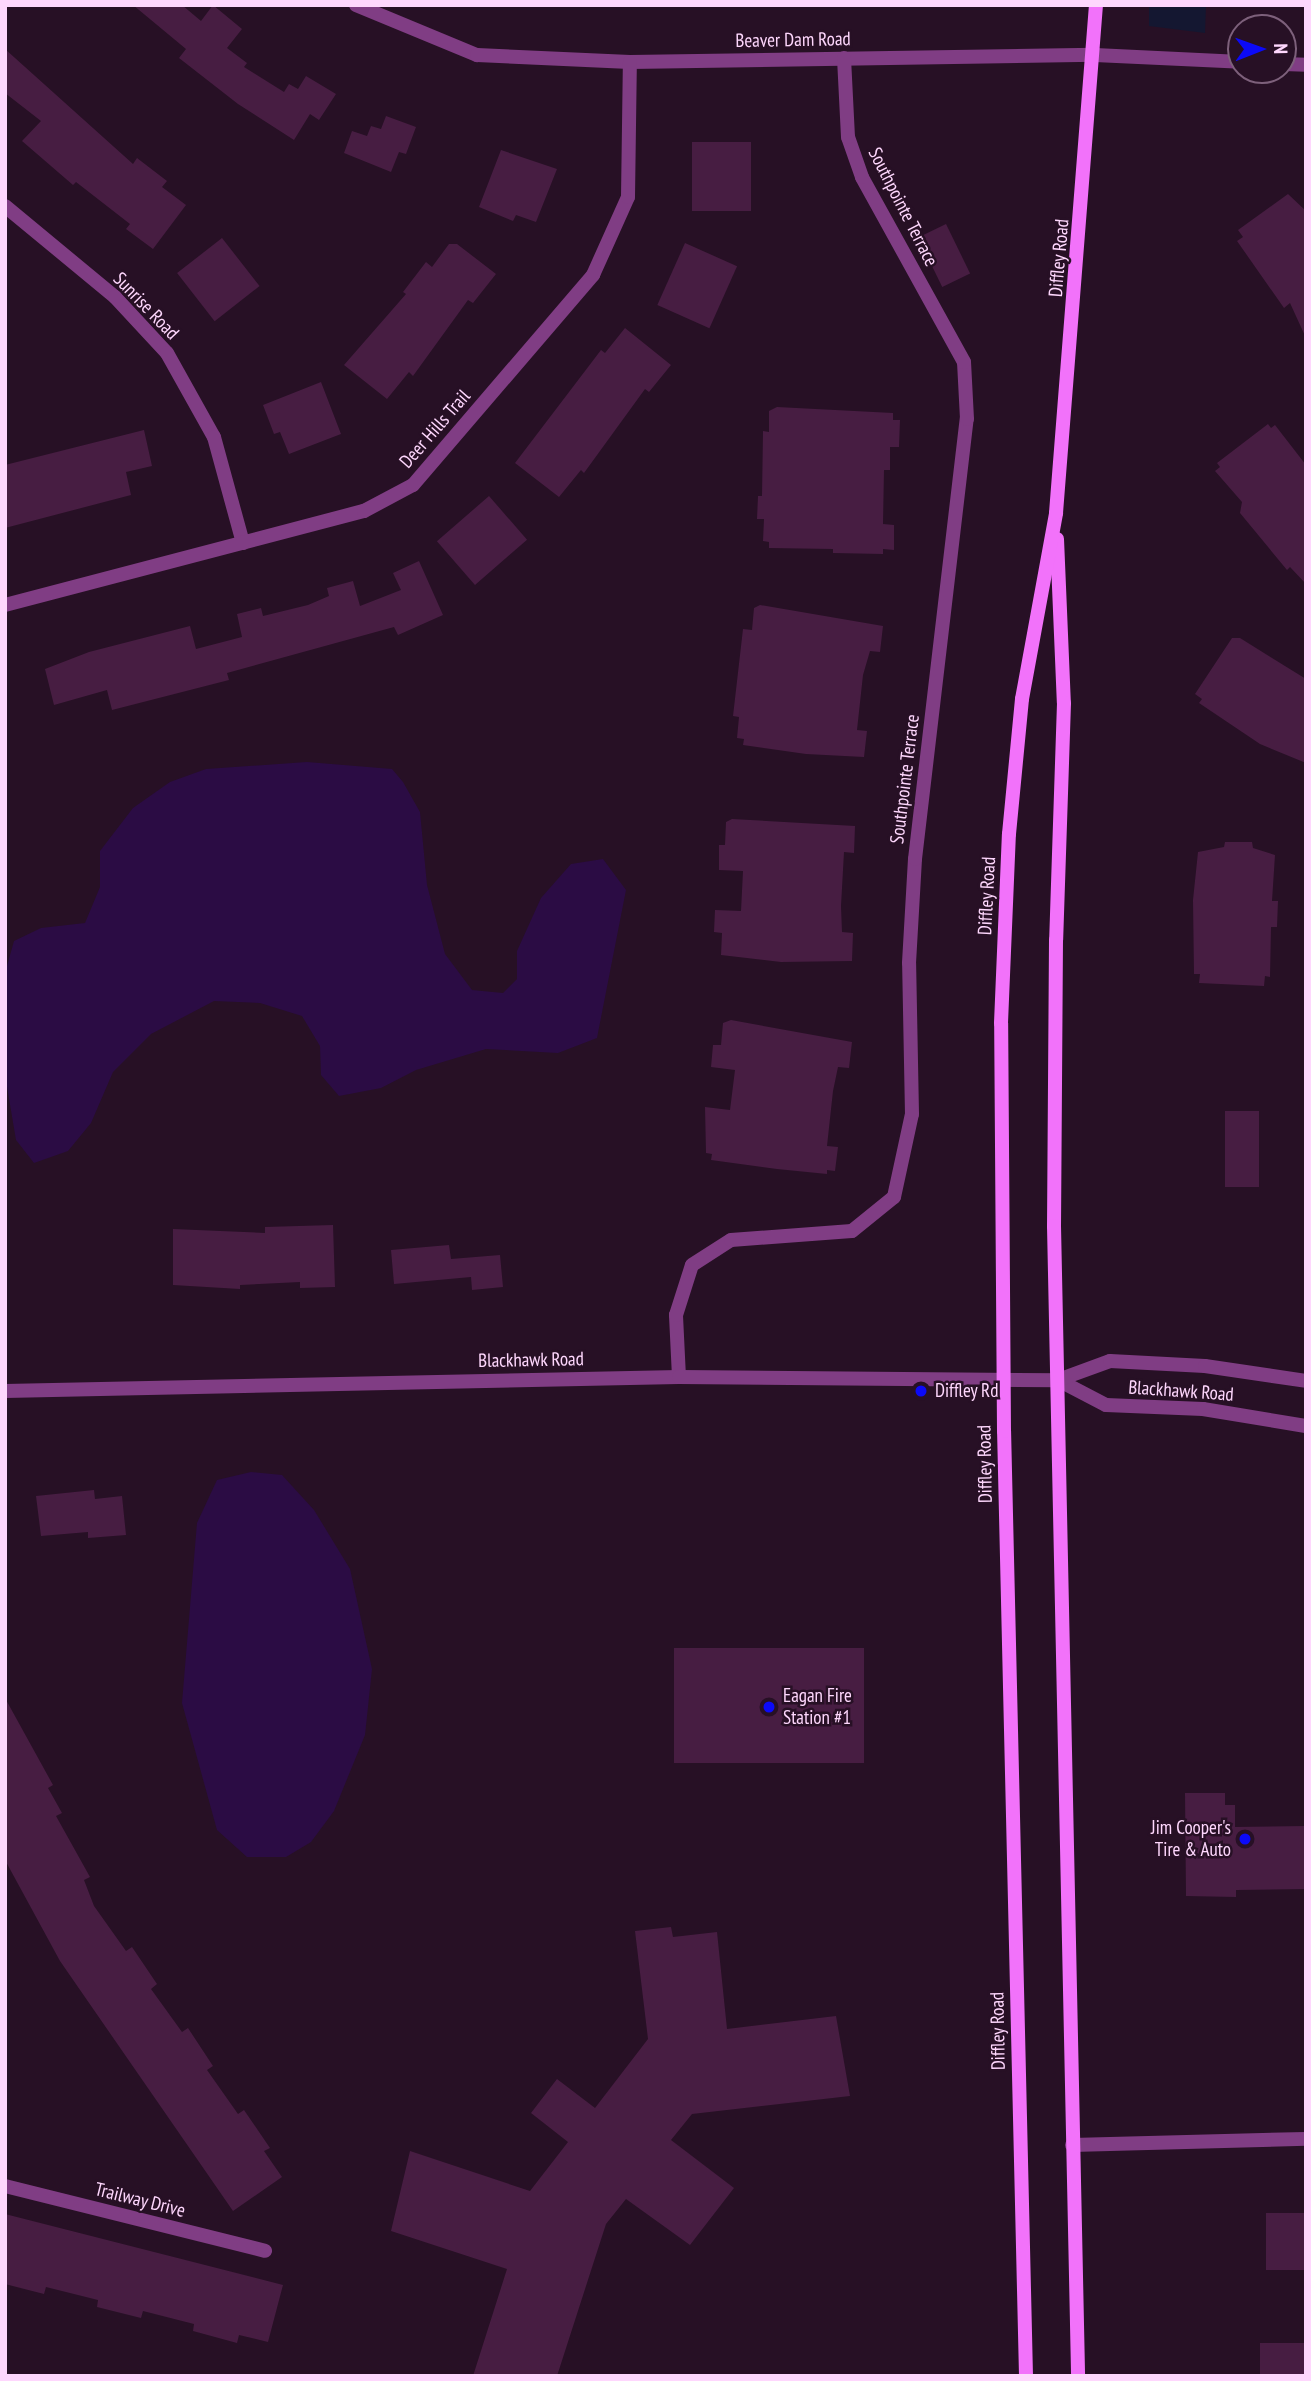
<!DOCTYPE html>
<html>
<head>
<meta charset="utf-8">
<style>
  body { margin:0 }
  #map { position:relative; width:1311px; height:2381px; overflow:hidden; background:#271025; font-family:"PT Sans Narrow",sans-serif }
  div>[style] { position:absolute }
  .green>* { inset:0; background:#141731 }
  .water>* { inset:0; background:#2b0c44 }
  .building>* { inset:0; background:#471d42; transform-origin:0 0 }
  .minor>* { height:14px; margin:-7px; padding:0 7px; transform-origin:7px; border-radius:7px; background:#803d84 }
  .tertiary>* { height:14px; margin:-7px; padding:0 7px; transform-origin:7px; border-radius:7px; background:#803d84 }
  .secondary>* { height:14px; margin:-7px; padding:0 7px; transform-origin:7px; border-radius:7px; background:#f272fa }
  .dots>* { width:19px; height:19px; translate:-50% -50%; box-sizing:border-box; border:4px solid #271025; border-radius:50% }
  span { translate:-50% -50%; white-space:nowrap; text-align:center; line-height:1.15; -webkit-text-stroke:5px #271025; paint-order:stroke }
  .street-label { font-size:19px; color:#fed7fd }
  .poi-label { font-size:19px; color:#fed7fd }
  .left { translate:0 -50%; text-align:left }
  .right { translate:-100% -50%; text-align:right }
  .frame { position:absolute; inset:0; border:7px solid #fed7fd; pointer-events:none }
  .north { position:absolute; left:1227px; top:14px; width:70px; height:70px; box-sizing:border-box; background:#271025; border:2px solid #7d607b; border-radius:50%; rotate:89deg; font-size:19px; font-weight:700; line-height:28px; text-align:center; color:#fed7fd }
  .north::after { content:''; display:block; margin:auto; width:24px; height:32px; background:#0c0af7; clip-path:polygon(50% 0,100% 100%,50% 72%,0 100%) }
</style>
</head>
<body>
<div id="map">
  <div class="green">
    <i style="clip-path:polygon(1149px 5px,1206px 5px,1205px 33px,1149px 26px)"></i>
  </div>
  <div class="water">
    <i style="clip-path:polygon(307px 762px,392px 769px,403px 782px,420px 812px,427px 885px,445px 954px,472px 990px,503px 993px,517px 979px,517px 951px,541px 898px,571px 864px,603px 859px,626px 890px,597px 1038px,558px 1053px,486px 1049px,416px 1070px,381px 1088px,339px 1096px,321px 1075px,320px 1046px,302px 1016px,260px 1003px,214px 1001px,151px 1034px,113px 1072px,91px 1123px,68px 1151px,34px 1163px,16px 1140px,5px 1075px,5px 973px,14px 941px,41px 928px,85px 923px,100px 887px,100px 851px,133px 808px,170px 782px,206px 769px)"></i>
    <i style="clip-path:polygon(251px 1472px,282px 1475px,314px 1510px,350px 1569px,372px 1669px,365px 1735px,334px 1811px,311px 1842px,286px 1857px,247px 1857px,217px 1830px,182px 1703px,197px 1523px,217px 1480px)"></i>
  </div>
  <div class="building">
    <i style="clip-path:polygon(133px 5px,182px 5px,201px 21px,213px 5px,242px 29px,227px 48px,247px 63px,244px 67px,284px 92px,289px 84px,298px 89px,306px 76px,336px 94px,319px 120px,310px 114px,294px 140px,238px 104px,179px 58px,186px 49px)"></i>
    <i style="clip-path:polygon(5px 49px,133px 164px,137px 158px,167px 181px,162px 187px,186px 205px,153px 249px,126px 229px,130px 224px,76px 182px,73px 185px,22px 141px,41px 121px,5px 93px)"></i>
    <i style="clip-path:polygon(386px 116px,416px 127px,406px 154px,399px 152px,391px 172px,344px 153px,352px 131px,367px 136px,371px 126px,381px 129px)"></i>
    <i style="left:692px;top:142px;width:59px;height:69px"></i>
    <i style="clip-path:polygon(501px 150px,557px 169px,536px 222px,516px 215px,513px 221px,479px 207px)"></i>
    <i style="clip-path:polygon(1288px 194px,1306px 211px,1306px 338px,1290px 303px,1284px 308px,1237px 241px,1243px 237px,1238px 230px)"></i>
    <i style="left:946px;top:224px;width:55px;height:31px;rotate:64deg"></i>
    <i style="left:222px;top:238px;width:61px;height:57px;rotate:52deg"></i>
    <i style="left:685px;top:243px;width:57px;height:68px;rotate:24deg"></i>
    <i style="clip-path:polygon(449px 244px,457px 244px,496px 274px,473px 303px,468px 300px,413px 376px,409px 372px,387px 399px,344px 365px,406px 294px,403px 292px,426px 262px,432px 267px)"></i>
    <i style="clip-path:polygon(625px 328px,671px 365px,649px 392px,645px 389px,584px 473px,581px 470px,559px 497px,515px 463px,601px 350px,605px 353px)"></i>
    <i style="clip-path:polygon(321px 382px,341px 434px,289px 454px,280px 432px,274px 434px,263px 405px)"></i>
    <i style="clip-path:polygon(777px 407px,893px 413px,893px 420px,900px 420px,899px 447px,890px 447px,890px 470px,884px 470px,883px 524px,894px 525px,894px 550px,883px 549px,883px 554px,833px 553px,833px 549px,769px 548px,769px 542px,763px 541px,764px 519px,757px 519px,758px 496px,762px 496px,763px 431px,769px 432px,769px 411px)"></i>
    <i style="clip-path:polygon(1268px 424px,1271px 428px,1275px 425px,1306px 465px,1306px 584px,1290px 567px,1287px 570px,1240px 513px,1242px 502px,1215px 471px,1220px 467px,1217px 463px)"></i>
    <i style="clip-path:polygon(144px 430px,152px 466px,126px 472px,131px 495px,5px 528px,5px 465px)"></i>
    <i style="left:489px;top:496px;width:58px;height:69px;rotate:49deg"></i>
    <i style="clip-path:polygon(419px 561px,443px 615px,398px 635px,394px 627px,227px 673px,229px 680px,112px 710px,107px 690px,54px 705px,45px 669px,89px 652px,190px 626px,196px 649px,242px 637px,237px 614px,261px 608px,263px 616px,308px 605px,329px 596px,327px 588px,353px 581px,360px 606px,401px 590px,393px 573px)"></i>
    <i style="clip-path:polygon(760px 605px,883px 626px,880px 652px,870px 651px,863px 675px,857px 730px,867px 731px,864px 757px,806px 754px,743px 745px,744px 739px,737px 738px,739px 717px,733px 716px,743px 629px,752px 630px,754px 608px)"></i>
    <i style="clip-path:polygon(1232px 638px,1240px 638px,1306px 679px,1306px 763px,1260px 744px,1199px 703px,1202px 699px,1195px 694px)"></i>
    <i style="clip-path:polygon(732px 819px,855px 826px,854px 853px,844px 852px,841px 906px,842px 932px,853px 933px,852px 961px,781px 962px,721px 955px,722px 933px,714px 932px,715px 910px,741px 911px,743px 871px,719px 870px,719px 845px,725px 845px,726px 822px)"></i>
    <i style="clip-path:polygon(1225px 842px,1252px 842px,1253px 848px,1275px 855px,1272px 901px,1278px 901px,1277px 927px,1271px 927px,1270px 977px,1265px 976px,1264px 986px,1199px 983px,1200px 974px,1194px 974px,1193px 900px,1198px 852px,1224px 847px)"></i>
    <i style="clip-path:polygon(731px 1020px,852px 1042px,849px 1068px,838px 1067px,833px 1091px,827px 1146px,838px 1147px,835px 1171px,827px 1170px,827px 1174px,777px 1169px,711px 1160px,712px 1154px,706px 1153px,705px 1107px,730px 1110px,735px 1070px,711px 1067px,713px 1045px,721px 1045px,723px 1023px)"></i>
    <i style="left:1225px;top:1111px;width:34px;height:76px"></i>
    <i style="clip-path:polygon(333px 1225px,335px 1287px,300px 1288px,300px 1282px,240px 1285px,240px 1289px,173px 1285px,173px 1229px,265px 1233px,265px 1227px)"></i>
    <i style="clip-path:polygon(449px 1245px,451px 1259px,500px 1255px,503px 1287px,472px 1290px,471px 1277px,394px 1284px,391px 1250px)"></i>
    <i style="clip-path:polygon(94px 1490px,95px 1499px,122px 1496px,126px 1535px,88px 1538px,88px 1532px,41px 1536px,36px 1496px)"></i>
    <i style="left:864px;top:1648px;width:115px;height:190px;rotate:90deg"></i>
    <i style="clip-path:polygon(5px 1698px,53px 1785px,48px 1788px,62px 1813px,56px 1816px,90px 1877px,84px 1880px,94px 1906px,126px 1951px,132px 1947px,157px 1984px,151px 1989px,182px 2032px,188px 2028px,213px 2066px,207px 2070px,238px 2114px,244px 2110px,270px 2148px,264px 2151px,282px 2177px,233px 2211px,60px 1961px,5px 1860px)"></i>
    <i style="clip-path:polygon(1185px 1793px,1225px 1793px,1225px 1805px,1235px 1805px,1235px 1827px,1306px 1826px,1306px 1889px,1236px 1890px,1236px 1897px,1186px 1896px)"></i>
    <i style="clip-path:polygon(671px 1927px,673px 1937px,717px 1932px,727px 2029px,836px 2016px,850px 2096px,692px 2114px,671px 2140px,734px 2188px,690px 2245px,626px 2199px,606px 2224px,557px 2376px,473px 2376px,507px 2269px,391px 2231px,410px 2151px,530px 2191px,568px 2142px,531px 2113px,557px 2079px,595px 2108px,648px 2039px,635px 1931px)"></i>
    <i style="left:1266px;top:2213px;width:40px;height:57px"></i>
    <i style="clip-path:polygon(5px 2214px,283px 2285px,268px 2342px,239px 2335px,237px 2343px,193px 2331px,194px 2324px,143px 2311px,141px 2318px,97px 2307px,98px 2300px,46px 2287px,44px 2294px,5px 2284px)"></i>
    <i style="left:1306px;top:2343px;width:33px;height:46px;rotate:90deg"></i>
  </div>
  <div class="minor">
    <i style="left:356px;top:5px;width:131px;rotate:22.5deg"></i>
    <i style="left:477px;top:55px;width:153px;rotate:2.6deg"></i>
    <i style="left:630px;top:62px;width:465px;rotate:-0.9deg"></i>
    <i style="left:1095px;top:55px;width:146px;rotate:2.7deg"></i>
    <i style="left:1283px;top:64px;width:23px;rotate:2deg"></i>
    <i style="left:5px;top:206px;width:143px;rotate:39.6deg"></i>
    <i style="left:115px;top:297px;width:76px;rotate:47.1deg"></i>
    <i style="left:167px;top:353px;width:96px;rotate:60.8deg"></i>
    <i style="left:214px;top:437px;width:110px;rotate:74.7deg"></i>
    <i style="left:5px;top:605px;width:371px;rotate:-14.7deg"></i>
    <i style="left:364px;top:511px;width:55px;rotate:-28deg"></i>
    <i style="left:413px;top:485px;width:277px;rotate:-49.4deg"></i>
    <i style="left:593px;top:275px;width:85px;rotate:-65.8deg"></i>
    <i style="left:628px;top:197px;width:135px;rotate:-89.2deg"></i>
    <i style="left:679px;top:1377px;width:62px;rotate:-92.8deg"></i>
    <i style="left:676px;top:1315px;width:52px;rotate:-72.3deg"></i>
    <i style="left:692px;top:1265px;width:46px;rotate:-32.7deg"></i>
    <i style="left:731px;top:1240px;width:121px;rotate:-4.3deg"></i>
    <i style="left:852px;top:1231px;width:54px;rotate:-39deg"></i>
    <i style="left:894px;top:1197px;width:85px;rotate:-77.8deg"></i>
    <i style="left:912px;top:1114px;width:151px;rotate:-91.1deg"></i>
    <i style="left:909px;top:963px;width:104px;rotate:-86.7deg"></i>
    <i style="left:915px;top:859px;width:443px;rotate:-83.3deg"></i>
    <i style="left:967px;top:419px;width:57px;rotate:-93deg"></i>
    <i style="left:964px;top:362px;width:211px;rotate:-118.9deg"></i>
    <i style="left:862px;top:177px;width:42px;rotate:-109.3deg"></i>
    <i style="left:848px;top:137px;width:79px;rotate:-92.9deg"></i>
    <i style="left:1072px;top:2145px;width:234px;rotate:-1.5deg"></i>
    <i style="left:5px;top:2186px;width:268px;rotate:14deg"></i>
  </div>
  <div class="tertiary">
    <i style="left:1058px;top:1380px;width:54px;rotate:27.5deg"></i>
    <i style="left:1106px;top:1405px;width:97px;rotate:2.4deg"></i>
    <i style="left:1203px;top:1409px;width:104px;rotate:9.4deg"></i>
    <i style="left:5px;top:1391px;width:674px;rotate:-1.19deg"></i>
    <i style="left:679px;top:1377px;width:379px;rotate:0.5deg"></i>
    <i style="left:1058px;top:1380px;width:55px;rotate:-20.1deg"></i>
    <i style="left:1110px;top:1361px;width:95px;rotate:3deg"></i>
    <i style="left:1205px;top:1366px;width:102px;rotate:8.4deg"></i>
  </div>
  <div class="secondary">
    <i style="left:1057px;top:539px;width:164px;rotate:87.6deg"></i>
    <i style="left:1064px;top:703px;width:237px;rotate:91.9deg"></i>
    <i style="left:1056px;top:940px;width:286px;rotate:90.4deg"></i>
    <i style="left:1054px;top:1226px;width:1150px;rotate:88.8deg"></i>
    <i style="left:1026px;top:2376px;width:945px;rotate:-91.33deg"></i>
    <i style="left:1004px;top:1431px;width:408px;rotate:-90.4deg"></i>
    <i style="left:1001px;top:1023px;width:189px;rotate:-87.6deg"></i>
    <i style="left:1009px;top:834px;width:136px;rotate:-84.5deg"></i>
    <i style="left:1022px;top:699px;width:189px;rotate:-79.6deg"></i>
    <i style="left:1056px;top:513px;width:510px;rotate:-85.5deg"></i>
  </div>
  <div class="dots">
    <i style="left:921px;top:1391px;background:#0c0af7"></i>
    <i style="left:769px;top:1707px;background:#0c0af7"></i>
    <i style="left:1245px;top:1839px;background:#0c0af7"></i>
  </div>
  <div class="street-label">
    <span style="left:793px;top:40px;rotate:-1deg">Beaver Dam Road</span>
    <span style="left:903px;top:207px;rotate:63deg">Southpointe Terrace</span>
    <span style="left:1059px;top:258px;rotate:-85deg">Diffley Road</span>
    <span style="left:146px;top:306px;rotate:46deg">Sunrise Road</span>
    <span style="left:435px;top:429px;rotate:-49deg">Deer Hills Trail</span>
    <span style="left:905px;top:779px;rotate:-83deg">Southpointe Terrace</span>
    <span style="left:987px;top:896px;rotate:-87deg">Diffley Road</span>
    <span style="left:531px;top:1360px;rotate:-1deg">Blackhawk Road</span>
    <span style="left:1181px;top:1391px;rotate:4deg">Blackhawk Road</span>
    <span style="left:985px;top:1464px;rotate:-91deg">Diffley Road</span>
    <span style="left:998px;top:2031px;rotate:-91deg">Diffley Road</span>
    <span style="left:140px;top:2200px;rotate:14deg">Trailway Drive</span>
  </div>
  <div class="poi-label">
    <span class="left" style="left:935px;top:1391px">Diffley Rd</span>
    <span class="left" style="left:783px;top:1707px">Eagan Fire<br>Station #1</span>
    <span class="right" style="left:1231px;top:1839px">Jim Cooper's<br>Tire &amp; Auto</span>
  </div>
  <div class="frame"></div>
  <div class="north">N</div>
</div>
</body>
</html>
